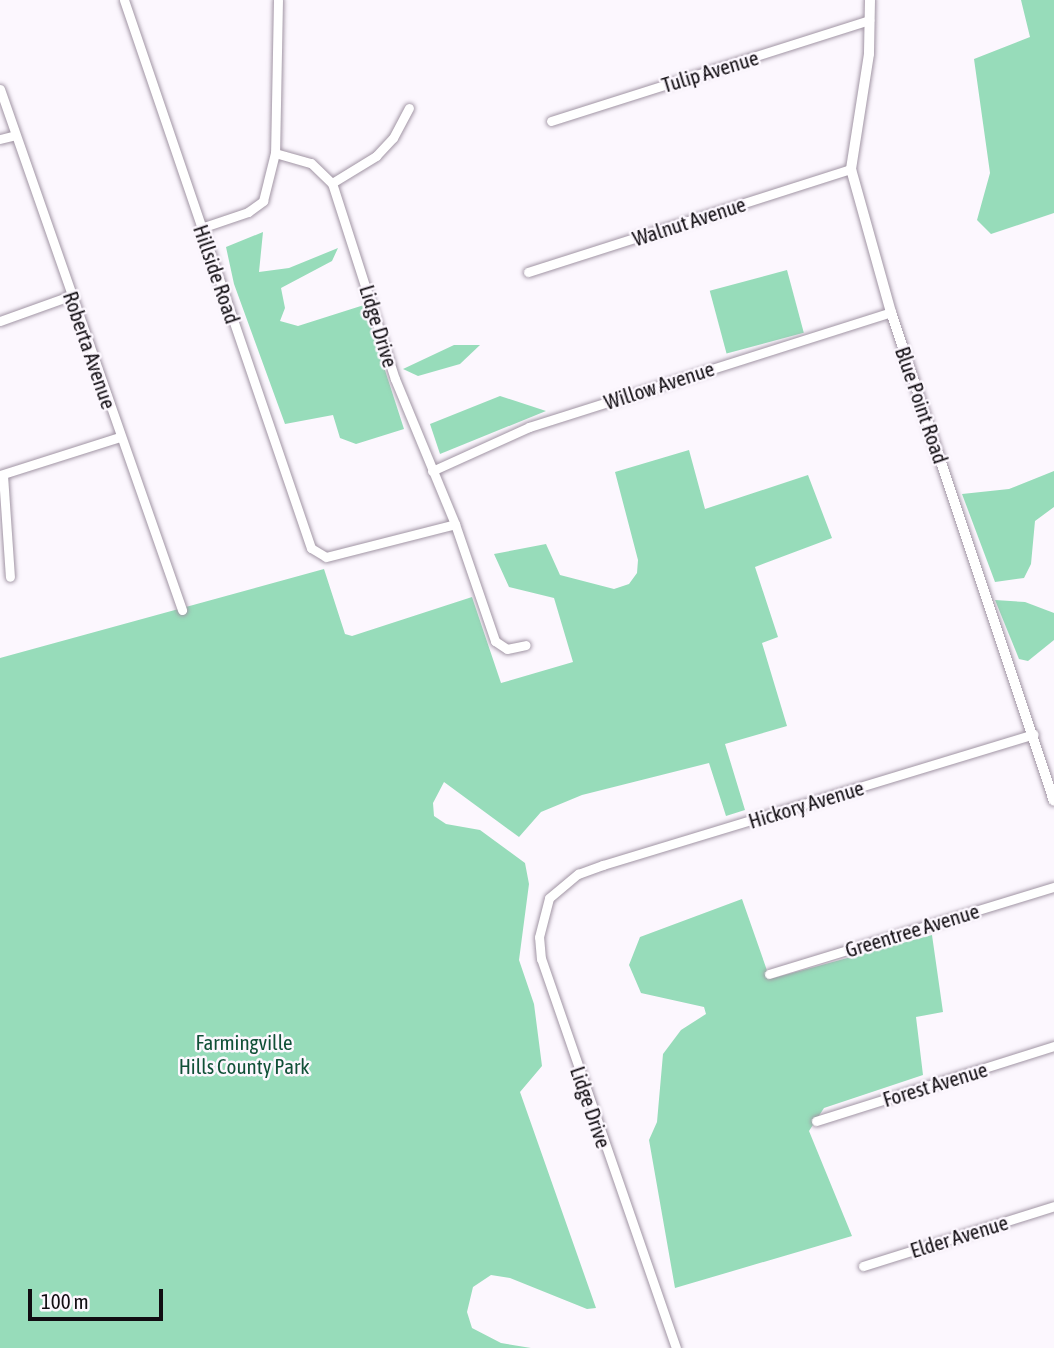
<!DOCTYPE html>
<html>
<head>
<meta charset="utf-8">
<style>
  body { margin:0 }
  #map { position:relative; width:1054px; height:1348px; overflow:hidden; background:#fcf7fe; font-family:"Asap Condensed",sans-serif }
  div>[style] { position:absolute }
  .green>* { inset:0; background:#97dcba; transform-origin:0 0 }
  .roads { filter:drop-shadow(0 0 2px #a195a4) drop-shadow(0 0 2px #a195a4) }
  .minor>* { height:9px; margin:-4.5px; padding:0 4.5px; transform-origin:4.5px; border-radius:4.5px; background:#fff }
  .tertiary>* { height:10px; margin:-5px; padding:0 5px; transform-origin:5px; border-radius:5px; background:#fff }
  span { translate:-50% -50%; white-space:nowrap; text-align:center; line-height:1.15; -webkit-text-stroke:5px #fcf7fe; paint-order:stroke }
  .street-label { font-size:21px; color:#110d12 }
  .park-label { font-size:21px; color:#105037 }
  .scale { position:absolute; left:28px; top:1289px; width:135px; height:32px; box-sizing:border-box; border:4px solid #110d12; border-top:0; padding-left:9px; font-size:21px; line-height:24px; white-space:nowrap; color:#110d12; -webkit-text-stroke:5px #fcf7fe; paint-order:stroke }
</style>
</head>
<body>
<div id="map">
  <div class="green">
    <i style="clip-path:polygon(1021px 0,1054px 0,1054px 213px,991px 234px,977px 220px,990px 173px,974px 59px,1030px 37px)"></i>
    <i style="clip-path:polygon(263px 232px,259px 272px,289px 268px,338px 248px,332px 261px,281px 288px,285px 308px,280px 321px,298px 326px,364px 305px,404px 429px,356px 444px,340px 438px,333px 415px,285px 424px,234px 284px,226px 247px)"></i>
    <i style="left:787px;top:270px;width:65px;height:80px;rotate:75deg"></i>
    <i style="clip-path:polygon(454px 345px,480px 345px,460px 364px,418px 376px,403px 369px)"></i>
    <i style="clip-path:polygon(500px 396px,546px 411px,440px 454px,430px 424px)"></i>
    <i style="clip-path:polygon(689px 450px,705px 509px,808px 475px,832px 538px,755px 567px,778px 637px,762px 643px,787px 726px,725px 744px,745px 810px,726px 816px,709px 763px,582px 795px,541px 812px,519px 837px,444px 782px,433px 803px,434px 816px,446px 824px,480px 830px,525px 863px,529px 884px,519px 960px,534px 1004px,542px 1066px,520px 1092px,596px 1308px,587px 1309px,510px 1278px,491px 1275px,473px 1287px,467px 1312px,472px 1328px,501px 1343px,531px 1348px,0 1348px,0 658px,324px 569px,345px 634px,352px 636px,472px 597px,501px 683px,573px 662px,554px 598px,509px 587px,494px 554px,546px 544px,560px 575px,614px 589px,629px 584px,637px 573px,638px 560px,615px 472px)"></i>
    <i style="clip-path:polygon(1054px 471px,1054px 507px,1035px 521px,1031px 564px,1024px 578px,995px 582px,962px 494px,1009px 489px)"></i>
    <i style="clip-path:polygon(995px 600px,1025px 602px,1054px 613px,1054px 640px,1028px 661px,1019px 659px)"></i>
    <i style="clip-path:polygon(742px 899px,770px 979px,932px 935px,943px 1012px,916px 1017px,923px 1075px,824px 1108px,809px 1131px,852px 1236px,675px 1288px,649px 1140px,657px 1122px,663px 1054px,681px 1030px,706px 1014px,704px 1007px,641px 993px,629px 965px,640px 937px)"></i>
  </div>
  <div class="roads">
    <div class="minor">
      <i style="left:124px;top:0;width:579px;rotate:71.16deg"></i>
      <i style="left:311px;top:548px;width:17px;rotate:31deg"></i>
      <i style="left:326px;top:557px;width:133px;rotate:-14.3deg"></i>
      <i style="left:278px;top:0;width:153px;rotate:91.1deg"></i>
      <i style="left:275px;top:153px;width:37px;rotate:16deg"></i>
      <i style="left:311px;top:163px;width:29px;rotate:44deg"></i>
      <i style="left:332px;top:183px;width:206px;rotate:72.2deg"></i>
      <i style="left:395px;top:379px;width:157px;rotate:67.5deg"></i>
      <i style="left:455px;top:524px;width:124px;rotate:71.1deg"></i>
      <i style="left:495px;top:641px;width:14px;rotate:34deg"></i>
      <i style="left:507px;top:649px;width:19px;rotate:-12deg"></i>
      <i style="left:0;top:89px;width:552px;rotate:70.74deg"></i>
      <i style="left:551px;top:121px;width:334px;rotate:-17.6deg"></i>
      <i style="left:0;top:139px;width:16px;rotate:-14deg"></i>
      <i style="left:332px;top:183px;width:52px;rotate:-31.5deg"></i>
      <i style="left:376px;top:156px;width:25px;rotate:-47deg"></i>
      <i style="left:393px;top:138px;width:34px;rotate:-62deg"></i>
      <i style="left:201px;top:228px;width:50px;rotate:-18.8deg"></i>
      <i style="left:248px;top:212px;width:19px;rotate:-36deg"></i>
      <i style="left:263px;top:201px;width:49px;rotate:-76deg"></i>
      <i style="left:528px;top:272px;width:339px;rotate:-17.7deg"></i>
      <i style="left:0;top:321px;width:74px;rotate:-19.7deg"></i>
      <i style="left:432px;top:471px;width:107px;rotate:-24.4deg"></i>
      <i style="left:529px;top:427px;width:380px;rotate:-17.6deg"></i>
      <i style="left:0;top:475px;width:126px;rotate:-17.6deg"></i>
      <i style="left:3px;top:475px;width:102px;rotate:86.1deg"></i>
      <i style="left:769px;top:974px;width:298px;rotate:-17deg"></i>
      <i style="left:816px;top:1121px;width:250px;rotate:-17.5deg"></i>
      <i style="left:863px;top:1266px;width:200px;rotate:-17.4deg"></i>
      <i style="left:676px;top:1348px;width:412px;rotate:-109.1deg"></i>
      <i style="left:541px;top:959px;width:22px;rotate:-95deg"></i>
      <i style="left:539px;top:937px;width:40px;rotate:-75.6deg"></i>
      <i style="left:549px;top:898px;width:38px;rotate:-40deg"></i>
      <i style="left:578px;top:874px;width:27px;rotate:-20deg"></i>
      <i style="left:603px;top:865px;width:450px;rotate:-16.9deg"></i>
    </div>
    <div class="tertiary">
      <i style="left:870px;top:0;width:54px;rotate:91.1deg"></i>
      <i style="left:869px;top:54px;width:116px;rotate:98.9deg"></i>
      <i style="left:851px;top:169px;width:148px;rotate:74.4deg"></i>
      <i style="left:891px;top:312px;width:515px;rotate:71.57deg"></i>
    </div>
  </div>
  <div class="street-label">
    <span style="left:710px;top:71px;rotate:-17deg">Tulip Avenue</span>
    <span style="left:689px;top:221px;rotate:-18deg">Walnut Avenue</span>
    <span style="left:217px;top:274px;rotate:71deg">Hillside Road</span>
    <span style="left:379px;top:326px;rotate:73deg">Lidge Drive</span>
    <span style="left:90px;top:350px;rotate:71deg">Roberta Avenue</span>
    <span style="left:659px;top:385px;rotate:-18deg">Willow Avenue</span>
    <span style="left:922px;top:405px;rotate:71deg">Blue Point Road</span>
    <span style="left:806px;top:804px;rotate:-17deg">Hickory Avenue</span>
    <span style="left:912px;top:930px;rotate:-17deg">Greentree Avenue</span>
    <span style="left:935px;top:1084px;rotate:-17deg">Forest Avenue</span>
    <span style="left:591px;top:1107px;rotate:71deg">Lidge Drive</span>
    <span style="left:959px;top:1236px;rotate:-17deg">Elder Avenue</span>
  </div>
  <div class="park-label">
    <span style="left:244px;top:1054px">Farmingville<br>Hills County Park</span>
  </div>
  <div class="scale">100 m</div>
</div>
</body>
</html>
